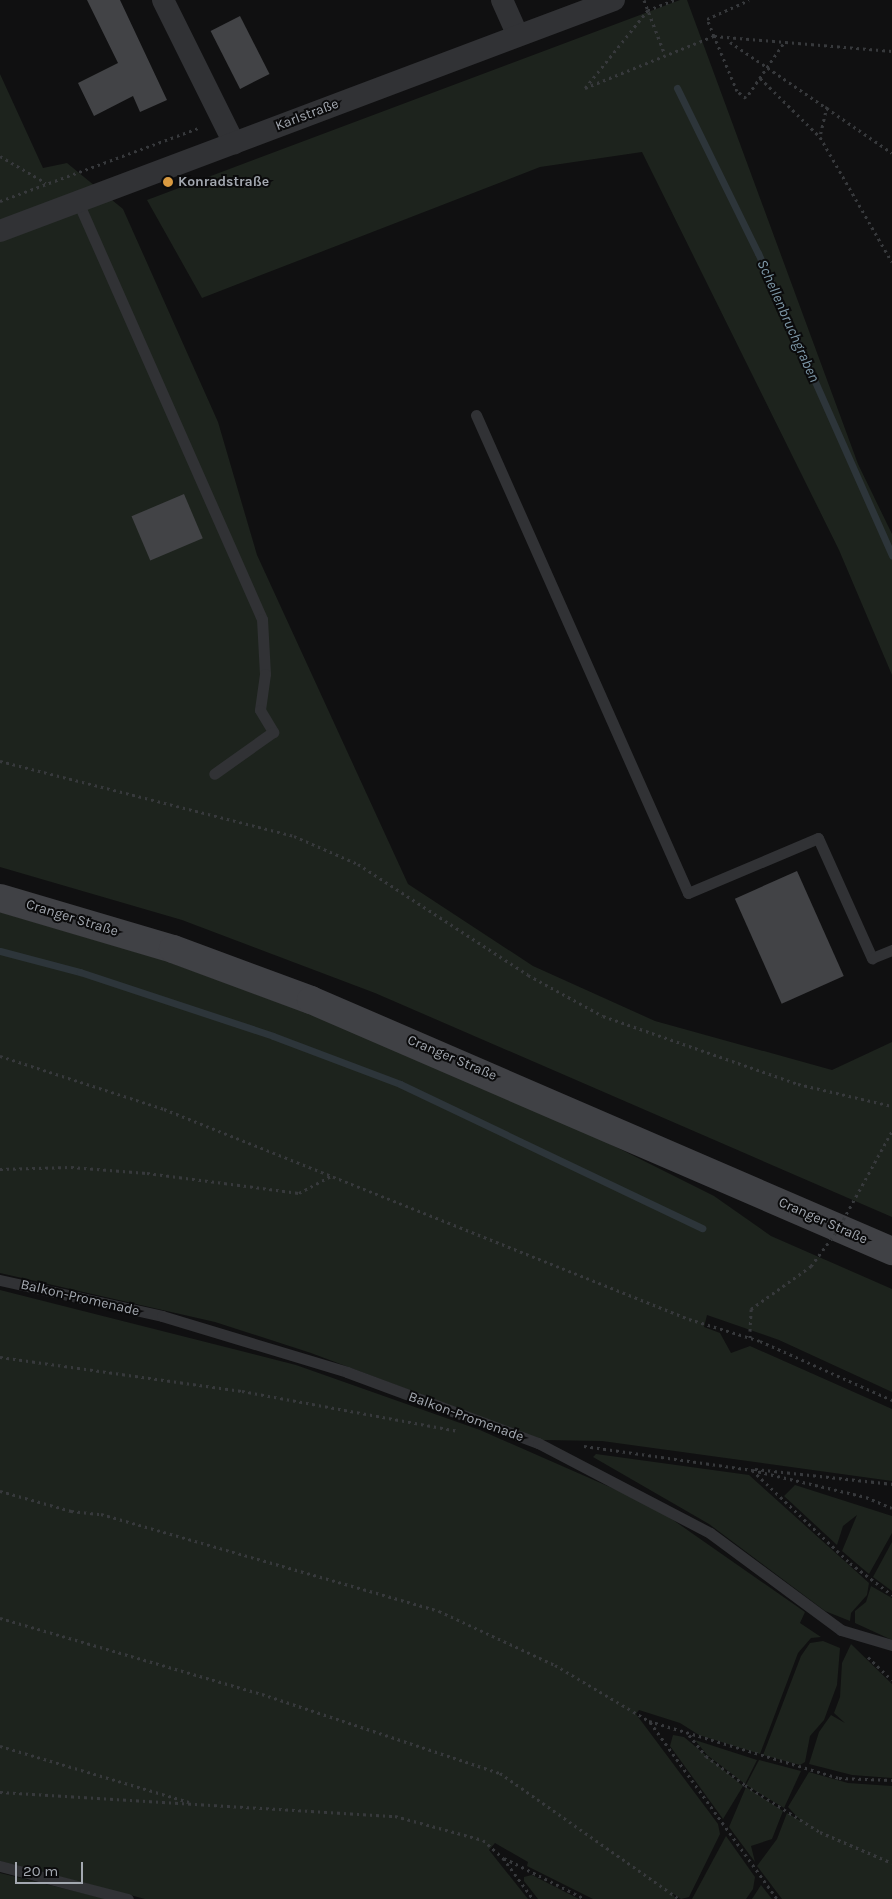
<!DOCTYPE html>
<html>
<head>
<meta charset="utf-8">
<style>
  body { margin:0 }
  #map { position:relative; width:892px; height:1899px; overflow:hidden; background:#101011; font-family:Karla,sans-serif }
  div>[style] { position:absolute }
  .green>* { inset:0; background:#1d231d }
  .stream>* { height:7px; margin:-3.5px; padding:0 3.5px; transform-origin:3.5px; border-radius:3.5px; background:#2d353a }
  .building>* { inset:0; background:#424346; transform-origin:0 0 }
  .path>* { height:3px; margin-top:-1.5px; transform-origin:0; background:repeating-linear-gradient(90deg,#37393c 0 2.5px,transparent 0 6.5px) }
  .lane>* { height:11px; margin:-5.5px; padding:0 5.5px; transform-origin:5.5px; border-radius:5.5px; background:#313235 }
  .street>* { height:22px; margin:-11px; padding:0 11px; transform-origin:11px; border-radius:11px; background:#313235 }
  .secondary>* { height:28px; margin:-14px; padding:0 14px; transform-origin:14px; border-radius:14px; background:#404145 }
  .path-bridge>* { height:3px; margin-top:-1.5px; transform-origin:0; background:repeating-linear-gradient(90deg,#37393c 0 2.5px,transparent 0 6.5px) }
  .dots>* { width:14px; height:14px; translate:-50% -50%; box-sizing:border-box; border:2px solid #0b0b0c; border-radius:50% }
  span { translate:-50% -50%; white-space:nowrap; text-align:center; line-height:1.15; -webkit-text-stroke:4px #0b0b0c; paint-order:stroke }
  .street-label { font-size:14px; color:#a3a8b0 }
  .poi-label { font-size:14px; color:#a3a8b0; font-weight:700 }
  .left { translate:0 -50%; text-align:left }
  .water-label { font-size:15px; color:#7d97a7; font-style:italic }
  .scale { position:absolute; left:15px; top:1862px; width:68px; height:22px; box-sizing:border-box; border:2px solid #a3a8b0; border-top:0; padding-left:6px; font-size:15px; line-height:18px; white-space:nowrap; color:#a3a8b0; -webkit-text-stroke:4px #0b0b0c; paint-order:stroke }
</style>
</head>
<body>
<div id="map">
  <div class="green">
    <i style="clip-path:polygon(680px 0,687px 0,858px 464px,892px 534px,892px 675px,839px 550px,642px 152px,540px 167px,202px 298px,147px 200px)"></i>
    <i style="clip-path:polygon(0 74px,43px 168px,67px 163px,123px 209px,218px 422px,257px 555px,408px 884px,533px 966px,655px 1021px,832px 1070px,892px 1042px,892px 1217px,375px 993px,182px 920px,0 867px)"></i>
    <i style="clip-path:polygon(0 912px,160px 959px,324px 1019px,606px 1142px,714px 1196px,771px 1236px,892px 1289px,892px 1392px,779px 1340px,707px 1315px,704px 1327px,720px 1333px,731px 1353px,750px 1346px,892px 1409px,892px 1481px,602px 1441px,543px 1440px,311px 1353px,215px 1322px,0 1273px)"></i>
    <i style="clip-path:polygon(0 1290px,296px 1365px,480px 1430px,653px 1506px,805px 1612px,800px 1623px,821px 1637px,811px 1638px,798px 1653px,760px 1754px,699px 1735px,680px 1723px,639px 1710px,636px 1714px,718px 1824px,720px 1834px,689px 1897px,681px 1899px,672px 1893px,676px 1899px,593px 1899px,527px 1866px,528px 1862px,495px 1843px,489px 1850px,528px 1899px,145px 1899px,0 1861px)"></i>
    <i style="clip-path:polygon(596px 1454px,749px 1475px,869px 1583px,867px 1595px,851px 1613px,850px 1621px,825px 1611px,709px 1524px,593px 1457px)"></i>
    <i style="clip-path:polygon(795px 1485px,892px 1516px,892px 1533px,869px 1574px,842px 1551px,857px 1515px,843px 1526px,837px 1545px,784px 1496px)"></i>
    <i style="clip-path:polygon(892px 1542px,892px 1591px,873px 1577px)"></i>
    <i style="clip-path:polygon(871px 1586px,892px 1598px,892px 1640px,855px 1623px,855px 1611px,866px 1602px)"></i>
    <i style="clip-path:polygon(823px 1641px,840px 1648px,837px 1685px,824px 1720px,810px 1736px,805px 1762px,800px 1765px,763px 1755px,801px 1656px,810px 1643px)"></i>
    <i style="clip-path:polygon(851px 1644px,892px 1684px,892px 1778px,852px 1775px,809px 1764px,819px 1732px,831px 1715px,845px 1723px,834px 1713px,840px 1697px,842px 1663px)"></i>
    <i style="clip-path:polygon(673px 1735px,684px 1737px,743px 1786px,723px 1819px,670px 1746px)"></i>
    <i style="clip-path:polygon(695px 1740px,757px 1760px,745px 1784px,707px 1755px)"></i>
    <i style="clip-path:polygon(759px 1760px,801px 1771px,784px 1808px,746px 1785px)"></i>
    <i style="clip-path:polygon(809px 1772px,848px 1783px,892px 1786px,892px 1899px,782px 1899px,757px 1866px,777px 1839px,787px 1813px,801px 1821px,788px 1807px)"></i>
    <i style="clip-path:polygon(746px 1787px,783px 1811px,772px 1839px,751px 1846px,755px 1862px,729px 1827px)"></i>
    <i style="clip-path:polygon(726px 1836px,755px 1877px,753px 1889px,746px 1899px,692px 1899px)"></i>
    <i style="clip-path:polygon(0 1873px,107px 1899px,0 1899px)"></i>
    <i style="clip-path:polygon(532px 1875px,579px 1899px,538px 1899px,524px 1881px,524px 1877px)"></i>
    <i style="clip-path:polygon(761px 1885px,772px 1899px,752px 1899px)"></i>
  </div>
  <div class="stream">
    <i style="left:677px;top:88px;width:184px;rotate:63.9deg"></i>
    <i style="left:758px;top:253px;width:331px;rotate:66.1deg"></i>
    <i style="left:0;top:951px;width:83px;rotate:14.7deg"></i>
    <i style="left:80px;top:972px;width:203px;rotate:18.3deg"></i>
    <i style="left:273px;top:1036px;width:136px;rotate:20.7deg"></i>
    <i style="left:400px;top:1084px;width:335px;rotate:25.5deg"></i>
  </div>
  <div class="building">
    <i style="clip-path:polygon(87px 0,120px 0,167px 100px,140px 112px,133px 96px,94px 116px,78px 83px,118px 63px)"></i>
    <i style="left:240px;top:16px;width:65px;height:33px;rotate:63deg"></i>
    <i style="left:184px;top:494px;width:48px;height:57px;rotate:67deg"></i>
    <i style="left:797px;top:871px;width:115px;height:68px;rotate:66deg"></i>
  </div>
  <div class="path">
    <i style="left:644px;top:0;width:59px;rotate:69.1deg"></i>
    <i style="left:674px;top:0;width:28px;rotate:159deg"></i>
    <i style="left:648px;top:10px;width:100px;rotate:128.9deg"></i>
    <i style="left:585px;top:88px;width:139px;rotate:-22deg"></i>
    <i style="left:714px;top:36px;width:18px;rotate:-112deg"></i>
    <i style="left:707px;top:19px;width:46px;rotate:-24.3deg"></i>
    <i style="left:730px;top:42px;width:196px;rotate:34.4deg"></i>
    <i style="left:783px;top:44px;width:65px;rotate:124.4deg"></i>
    <i style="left:746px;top:98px;width:11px;rotate:-142deg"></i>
    <i style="left:737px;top:91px;width:60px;rotate:-112.7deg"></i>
    <i style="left:714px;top:36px;width:179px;rotate:4.8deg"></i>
    <i style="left:760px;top:78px;width:84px;rotate:44.5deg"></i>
    <i style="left:827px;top:106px;width:32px;rotate:103deg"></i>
    <i style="left:820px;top:137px;width:144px;rotate:60.1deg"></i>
    <i style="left:0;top:156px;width:53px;rotate:30.4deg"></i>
    <i style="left:0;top:201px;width:214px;rotate:-20.2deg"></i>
    <i style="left:0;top:761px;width:303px;rotate:14.3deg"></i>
    <i style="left:294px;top:836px;width:70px;rotate:23.6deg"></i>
    <i style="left:358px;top:864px;width:203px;rotate:33.1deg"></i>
    <i style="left:528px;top:975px;width:85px;rotate:28.7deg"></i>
    <i style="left:603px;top:1016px;width:207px;rotate:19.2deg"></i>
    <i style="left:798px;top:1084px;width:97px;rotate:13.2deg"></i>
    <i style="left:0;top:1056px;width:172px;rotate:17.9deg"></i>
    <i style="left:164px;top:1109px;width:565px;rotate:21.8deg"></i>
    <i style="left:689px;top:1319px;width:74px;rotate:17.2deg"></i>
    <i style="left:760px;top:1341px;width:145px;rotate:24.1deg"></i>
    <i style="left:0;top:1169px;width:71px;rotate:-1.6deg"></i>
    <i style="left:71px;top:1167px;width:76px;rotate:4.5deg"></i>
    <i style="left:147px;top:1173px;width:153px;rotate:7.5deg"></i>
    <i style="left:299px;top:1193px;width:38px;rotate:-28deg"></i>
    <i style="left:750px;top:1338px;width:7px;rotate:-90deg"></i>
    <i style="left:0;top:1357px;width:244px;rotate:8deg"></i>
    <i style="left:242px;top:1391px;width:220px;rotate:10.5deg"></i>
    <i style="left:584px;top:1446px;width:170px;rotate:8.1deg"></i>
    <i style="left:752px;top:1470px;width:117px;rotate:13.3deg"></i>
    <i style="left:866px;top:1497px;width:28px;rotate:23deg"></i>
    <i style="left:755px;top:1469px;width:138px;rotate:6.2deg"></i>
    <i style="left:752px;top:1470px;width:135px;rotate:43.5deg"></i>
    <i style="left:850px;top:1563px;width:53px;rotate:37.3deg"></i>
    <i style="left:0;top:1491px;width:74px;rotate:15.7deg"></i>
    <i style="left:71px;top:1511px;width:30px;rotate:6deg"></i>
    <i style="left:101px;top:1514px;width:352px;rotate:16deg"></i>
    <i style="left:439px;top:1611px;width:128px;rotate:25deg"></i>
    <i style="left:555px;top:1665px;width:109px;rotate:30.8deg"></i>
    <i style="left:649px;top:1721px;width:198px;rotate:16.7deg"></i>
    <i style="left:839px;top:1778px;width:53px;rotate:2.2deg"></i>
    <i style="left:0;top:1618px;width:273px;rotate:16.2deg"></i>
    <i style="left:262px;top:1694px;width:251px;rotate:18.4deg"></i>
    <i style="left:500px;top:1773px;width:219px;rotate:35.1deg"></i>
    <i style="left:868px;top:1657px;width:33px;rotate:44deg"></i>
    <i style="left:650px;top:1722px;width:218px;rotate:54.3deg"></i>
    <i style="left:689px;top:1735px;width:27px;rotate:51deg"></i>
    <i style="left:706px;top:1756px;width:49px;rotate:36.6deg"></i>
    <i style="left:745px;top:1785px;width:89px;rotate:32.1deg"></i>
    <i style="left:820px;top:1832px;width:78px;rotate:23.3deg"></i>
    <i style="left:0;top:1746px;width:197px;rotate:16.5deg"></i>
    <i style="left:0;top:1792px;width:396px;rotate:3.5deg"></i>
    <i style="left:395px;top:1816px;width:91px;rotate:15.3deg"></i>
    <i style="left:483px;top:1840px;width:27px;rotate:42deg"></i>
    <i style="left:503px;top:1858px;width:51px;rotate:53.8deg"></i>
    <i style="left:504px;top:1858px;width:91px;rotate:26.8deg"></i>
  </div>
  <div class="lane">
    <i style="left:78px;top:202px;width:456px;rotate:66.2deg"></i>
    <i style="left:262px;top:619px;width:55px;rotate:86.9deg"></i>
    <i style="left:265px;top:674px;width:36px;rotate:98deg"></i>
    <i style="left:260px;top:710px;width:26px;rotate:59deg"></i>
    <i style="left:273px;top:732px;width:72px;rotate:144.6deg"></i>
    <i style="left:476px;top:415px;width:523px;rotate:66.08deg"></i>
    <i style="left:688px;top:893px;width:141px;rotate:-22.9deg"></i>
    <i style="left:818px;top:838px;width:132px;rotate:65.8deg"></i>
    <i style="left:872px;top:958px;width:22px;rotate:-22deg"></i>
    <i style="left:0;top:1280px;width:166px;rotate:12.5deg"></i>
    <i style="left:162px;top:1316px;width:193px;rotate:16.8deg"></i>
    <i style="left:347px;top:1372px;width:204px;rotate:20.4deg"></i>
    <i style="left:538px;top:1443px;width:194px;rotate:27.6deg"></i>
    <i style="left:710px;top:1533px;width:163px;rotate:36.5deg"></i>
    <i style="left:841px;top:1630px;width:53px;rotate:16.4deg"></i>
    <i style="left:0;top:1866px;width:132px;rotate:14.5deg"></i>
  </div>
  <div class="street">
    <i style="left:163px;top:0;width:160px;rotate:63.6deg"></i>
    <i style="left:502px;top:0;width:36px;rotate:66deg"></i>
    <i style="left:0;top:231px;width:656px;rotate:-20.62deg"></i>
  </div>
  <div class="secondary">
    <i style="left:0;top:898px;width:180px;rotate:16.4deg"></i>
    <i style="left:173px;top:949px;width:147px;rotate:20.3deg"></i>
    <i style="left:311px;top:1000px;width:633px;rotate:23.37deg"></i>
  </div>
  <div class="path-bridge">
    <i style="left:750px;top:1331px;width:22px;rotate:-87deg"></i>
    <i style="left:751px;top:1309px;width:74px;rotate:-35.6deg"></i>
    <i style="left:811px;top:1266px;width:44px;rotate:-53.4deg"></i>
    <i style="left:837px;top:1231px;width:114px;rotate:-61.2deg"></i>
  </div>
  <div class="dots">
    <i style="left:168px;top:182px;background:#d99a40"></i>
  </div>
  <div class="street-label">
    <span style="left:307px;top:115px;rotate:-21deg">Karlstraße</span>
    <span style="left:72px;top:918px;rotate:17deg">Cranger Straße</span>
    <span style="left:452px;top:1058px;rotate:23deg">Cranger Straße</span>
    <span style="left:823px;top:1221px;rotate:24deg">Cranger Straße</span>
    <span style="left:80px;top:1298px;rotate:13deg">Balkon-Promenade</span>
    <span style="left:466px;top:1417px;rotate:20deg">Balkon-Promenade</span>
  </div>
  <div class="poi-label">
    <span class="left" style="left:178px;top:182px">Konradstraße</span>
  </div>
  <div class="water-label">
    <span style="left:788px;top:321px;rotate:66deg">Schellenbruchgraben</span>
  </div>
  <div class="scale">20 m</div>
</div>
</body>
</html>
